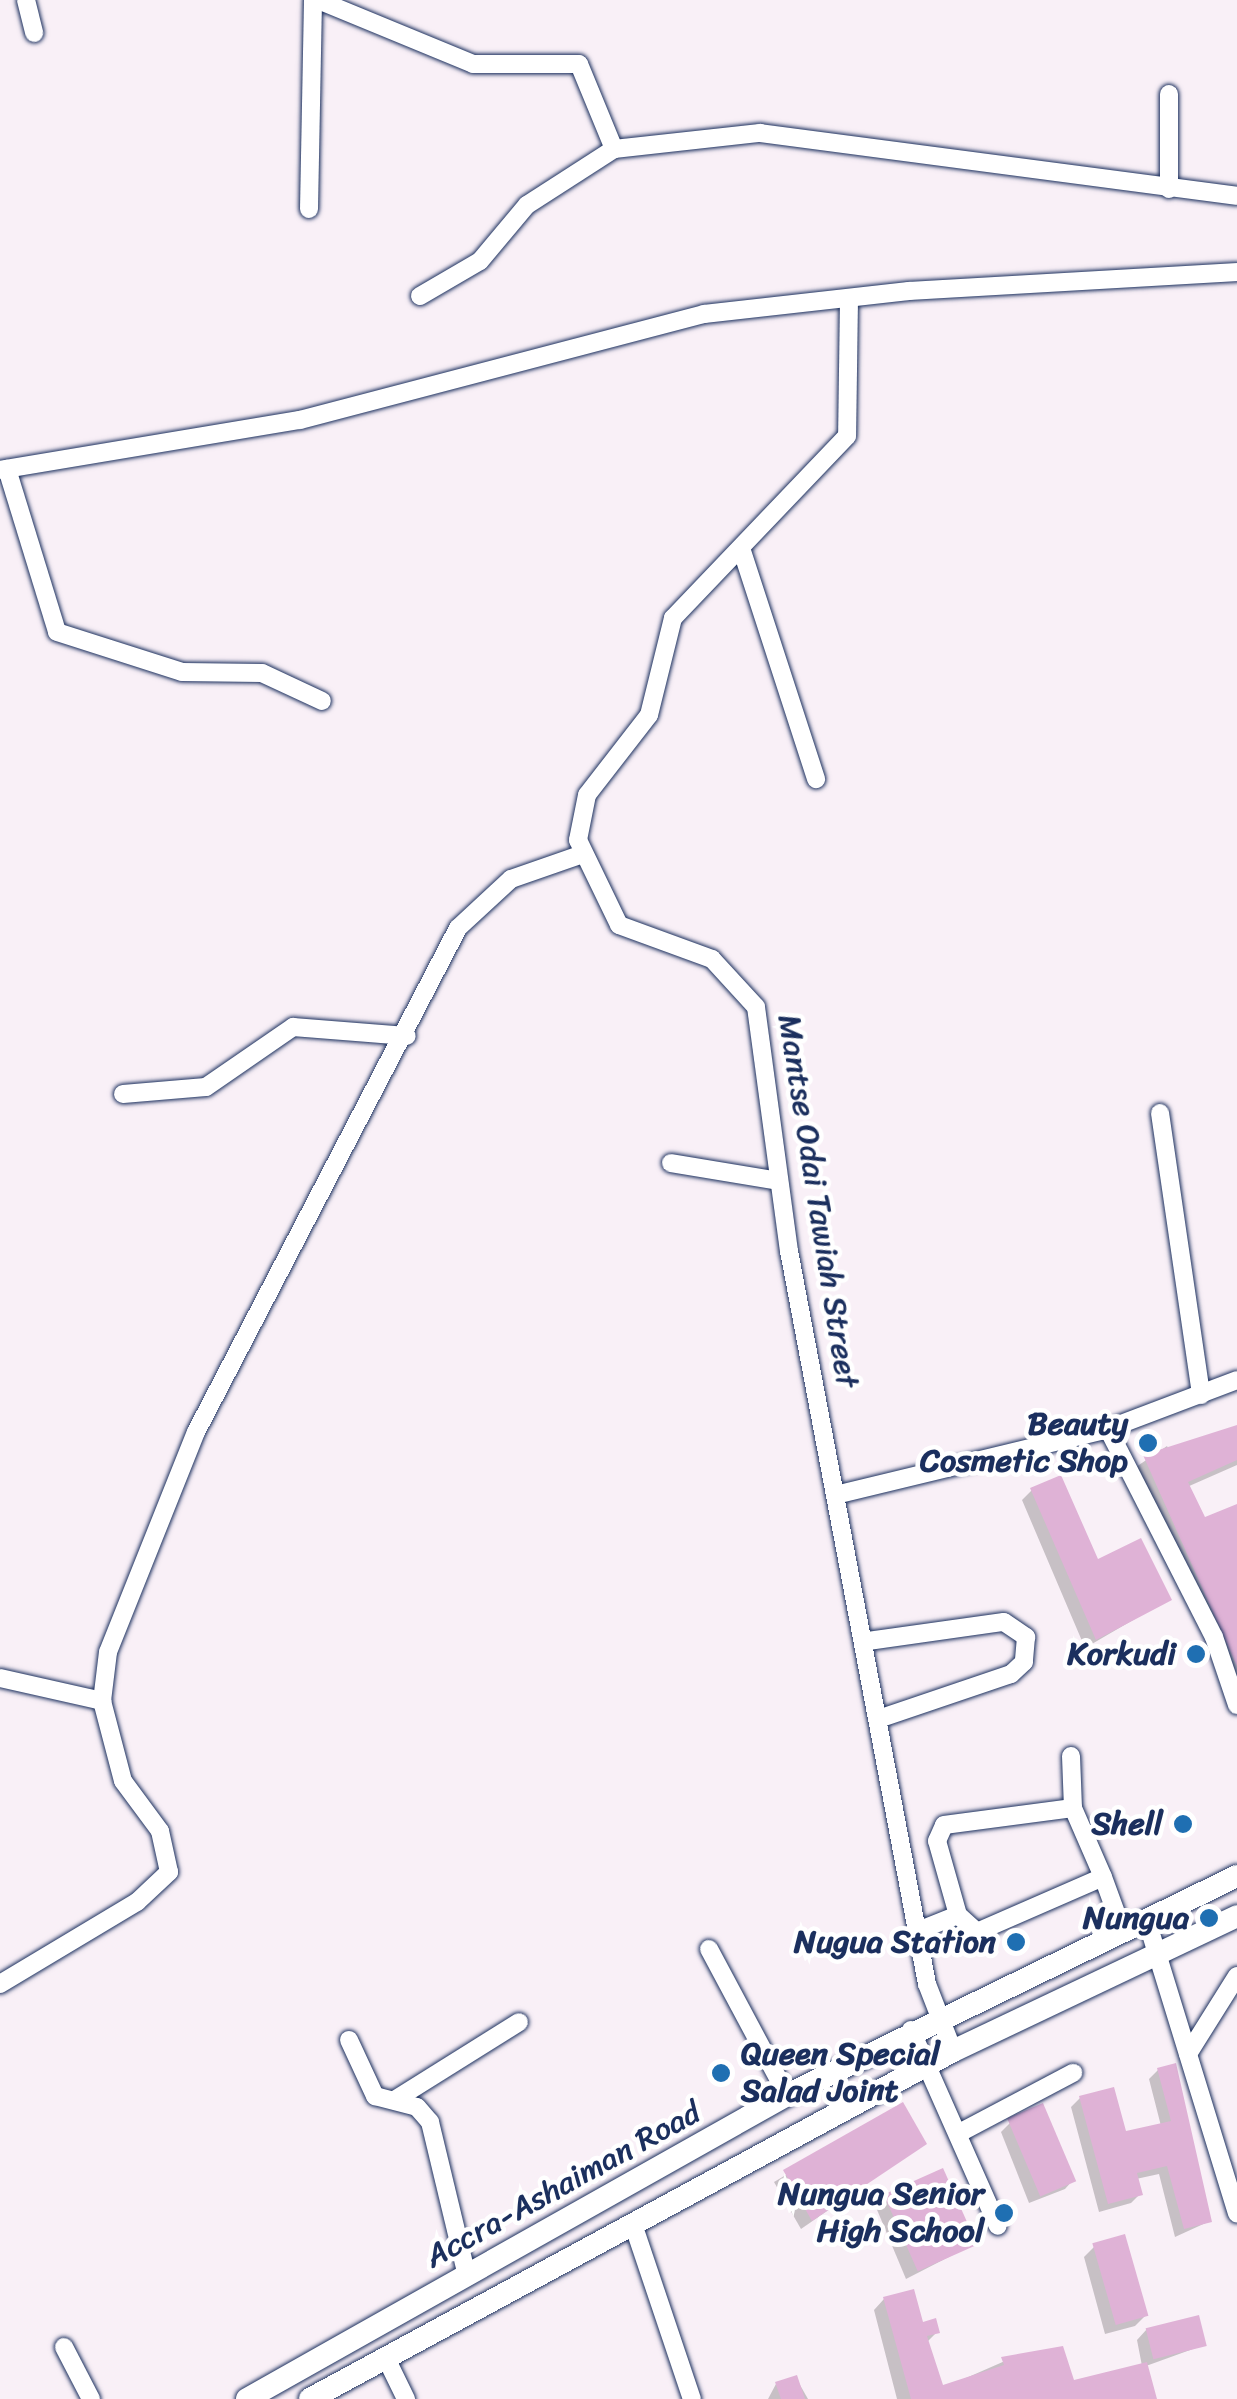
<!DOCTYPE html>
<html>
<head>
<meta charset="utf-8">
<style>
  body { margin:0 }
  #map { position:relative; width:1237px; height:2399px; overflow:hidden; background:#f9f0f7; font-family:Sriracha,sans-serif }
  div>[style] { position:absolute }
  .shadow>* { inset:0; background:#0003 }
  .building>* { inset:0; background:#dfb2d6; transform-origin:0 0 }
  .roads { filter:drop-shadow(0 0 2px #1b2f5e) drop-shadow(0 0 2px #1b2f5e) }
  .minor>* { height:18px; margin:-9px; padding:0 9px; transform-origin:9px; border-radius:9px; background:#fff }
  .major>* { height:22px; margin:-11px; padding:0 11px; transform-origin:11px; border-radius:11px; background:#fff }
  .dots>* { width:28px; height:28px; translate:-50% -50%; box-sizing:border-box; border:5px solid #fff; border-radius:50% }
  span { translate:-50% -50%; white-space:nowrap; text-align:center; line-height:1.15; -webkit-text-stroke:9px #fff; paint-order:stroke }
  .street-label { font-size:32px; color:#1b2f5e }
  .poi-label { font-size:32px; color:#1b2f5e; font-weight:700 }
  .right { translate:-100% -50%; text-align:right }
  .left { translate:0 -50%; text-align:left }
</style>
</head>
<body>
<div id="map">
  <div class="shadow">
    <i style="clip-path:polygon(1237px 1428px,1237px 1465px,1187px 1487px,1204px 1520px,1237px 1507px,1237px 1703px,1133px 1469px,1167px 1446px,1172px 1456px)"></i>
    <i style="clip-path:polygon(1032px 1490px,1097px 1563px,1169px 1599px,1085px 1648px,1022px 1500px)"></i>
    <i style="clip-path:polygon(1158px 2070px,1210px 2221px,1175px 2237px,1159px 2174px,1136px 2179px,1140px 2194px,1131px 2203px,1099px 2212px,1071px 2107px,1080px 2098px,1124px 2134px,1161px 2126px,1149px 2079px)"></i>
    <i style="clip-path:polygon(902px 2106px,924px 2144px,801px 2229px,774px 2182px)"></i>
    <i style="clip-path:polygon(1010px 2123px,1073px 2180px,1065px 2189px,1029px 2203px,1001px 2132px)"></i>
    <i style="clip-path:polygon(885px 2195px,974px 2244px,906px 2279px,875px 2205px)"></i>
    <i style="clip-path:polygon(1094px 2247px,1145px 2316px,1135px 2326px,1105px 2334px,1084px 2257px)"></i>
    <i style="clip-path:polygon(884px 2299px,937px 2332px,926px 2343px,941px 2389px,1021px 2354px,1073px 2383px,1142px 2366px,1137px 2340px,1147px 2329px,1204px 2345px,1146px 2366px,1151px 2399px,897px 2399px,874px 2310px)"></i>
    <i style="clip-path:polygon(796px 2378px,808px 2399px,768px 2399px,776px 2384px)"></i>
  </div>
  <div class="building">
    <i style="clip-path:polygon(1237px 1425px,1237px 1460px,1188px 1482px,1205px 1517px,1237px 1504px,1237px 1666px,1143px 1455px)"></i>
    <i style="clip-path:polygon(1061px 1475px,1098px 1559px,1141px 1538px,1172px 1600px,1096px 1640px,1030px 1488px)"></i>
    <i style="clip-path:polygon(1176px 2063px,1212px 2222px,1184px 2229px,1167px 2166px,1137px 2173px,1143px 2195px,1108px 2204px,1079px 2096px,1114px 2087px,1126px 2131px,1171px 2121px,1157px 2068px)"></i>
    <i style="clip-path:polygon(903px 2102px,927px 2144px,812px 2221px,783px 2170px)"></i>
    <i style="left:1043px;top:2103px;width:85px;height:39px;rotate:67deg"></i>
    <i style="left:943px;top:2168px;width:84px;height:65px;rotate:66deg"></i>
    <i style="left:1125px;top:2234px;width:85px;height:34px;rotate:74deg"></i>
    <i style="clip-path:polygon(914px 2289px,923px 2322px,936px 2318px,940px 2333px,927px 2336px,943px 2385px,1004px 2365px,1001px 2357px,1063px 2346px,1074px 2380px,1147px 2362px,1157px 2399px,911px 2399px,883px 2297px)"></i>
    <i style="left:1199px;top:2315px;width:32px;height:55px;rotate:76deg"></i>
    <i style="clip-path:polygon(797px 2375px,805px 2399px,781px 2399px,775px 2382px)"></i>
  </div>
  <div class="roads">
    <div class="minor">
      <i style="left:26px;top:0;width:34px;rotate:76deg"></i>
      <i style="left:318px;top:0;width:168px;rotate:22.4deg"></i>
      <i style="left:473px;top:64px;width:106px"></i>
      <i style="left:579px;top:64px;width:92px;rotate:67.6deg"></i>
      <i style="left:614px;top:149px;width:147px;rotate:-6.3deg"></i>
      <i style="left:760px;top:133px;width:481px;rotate:7.5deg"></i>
      <i style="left:1169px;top:189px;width:95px;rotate:-90deg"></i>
      <i style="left:309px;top:209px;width:209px;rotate:-88.9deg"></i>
      <i style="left:420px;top:296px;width:69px;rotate:-30.3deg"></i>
      <i style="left:480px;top:261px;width:73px;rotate:-50deg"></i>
      <i style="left:527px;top:205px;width:103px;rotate:-32.8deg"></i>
      <i style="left:849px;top:299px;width:137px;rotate:90.8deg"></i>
      <i style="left:847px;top:436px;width:252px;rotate:133.7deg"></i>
      <i style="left:673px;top:618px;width:100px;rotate:103.9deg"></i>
      <i style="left:649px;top:715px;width:101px;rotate:127.8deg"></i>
      <i style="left:587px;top:795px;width:46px;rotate:101.3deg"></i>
      <i style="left:578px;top:840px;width:94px;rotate:64.2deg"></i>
      <i style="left:619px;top:925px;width:99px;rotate:20.1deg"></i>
      <i style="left:712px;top:959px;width:65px;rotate:47.5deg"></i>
      <i style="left:756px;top:1007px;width:246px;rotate:82.3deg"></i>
      <i style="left:789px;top:1251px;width:746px;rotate:79.34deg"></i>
      <i style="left:927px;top:1984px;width:72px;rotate:68.8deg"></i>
      <i style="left:7px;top:469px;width:170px;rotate:72.9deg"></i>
      <i style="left:57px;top:632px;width:131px;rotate:17.7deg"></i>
      <i style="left:182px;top:672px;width:80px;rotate:0.7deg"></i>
      <i style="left:262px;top:673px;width:66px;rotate:25deg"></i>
      <i style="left:0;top:470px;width:304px;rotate:-9.5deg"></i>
      <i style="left:300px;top:420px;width:418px;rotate:-14.7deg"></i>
      <i style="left:704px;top:314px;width:206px;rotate:-6.4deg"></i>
      <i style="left:909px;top:291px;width:329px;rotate:-3.3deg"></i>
      <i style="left:742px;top:551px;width:240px;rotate:72deg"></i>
      <i style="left:123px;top:1094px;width:83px;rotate:-4.8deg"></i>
      <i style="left:206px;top:1087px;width:106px;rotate:-34.6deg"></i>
      <i style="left:293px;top:1027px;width:114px;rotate:4.5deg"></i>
      <i style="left:1160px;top:1113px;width:285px;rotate:81.7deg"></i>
      <i style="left:671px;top:1163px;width:109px;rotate:9.5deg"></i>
      <i style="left:1108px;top:1429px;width:233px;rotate:63deg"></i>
      <i style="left:1214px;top:1637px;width:72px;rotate:71.3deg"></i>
      <i style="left:840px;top:1494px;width:276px;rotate:-13.6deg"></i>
      <i style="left:1108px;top:1429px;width:138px;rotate:-20.8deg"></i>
      <i style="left:868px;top:1641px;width:137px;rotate:-8deg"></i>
      <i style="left:1004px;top:1622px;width:27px;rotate:34deg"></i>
      <i style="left:1026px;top:1637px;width:25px;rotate:95deg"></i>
      <i style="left:1024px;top:1662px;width:18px;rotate:137deg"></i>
      <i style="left:1011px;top:1674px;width:137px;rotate:161.3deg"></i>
      <i style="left:0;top:1678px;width:105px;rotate:12.7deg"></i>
      <i style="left:1071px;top:1756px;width:52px;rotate:87.8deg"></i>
      <i style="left:958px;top:1915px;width:77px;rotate:-105.8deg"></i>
      <i style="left:937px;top:1841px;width:17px;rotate:-66deg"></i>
      <i style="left:944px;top:1825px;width:130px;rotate:-7.5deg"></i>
      <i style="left:1073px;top:1808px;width:75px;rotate:66.5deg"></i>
      <i style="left:1147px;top:1921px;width:306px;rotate:72.9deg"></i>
      <i style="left:920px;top:1930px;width:41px;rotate:-21.5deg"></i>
      <i style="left:958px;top:1915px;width:25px;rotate:42deg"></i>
      <i style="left:977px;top:1932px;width:137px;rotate:-23.6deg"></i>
      <i style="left:1103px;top:1877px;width:59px;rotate:70deg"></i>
      <i style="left:709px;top:1949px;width:166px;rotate:61.9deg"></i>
      <i style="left:0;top:1984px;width:160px;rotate:-30.9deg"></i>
      <i style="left:137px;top:1902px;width:44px;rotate:-43.2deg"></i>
      <i style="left:169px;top:1872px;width:42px;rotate:-102.4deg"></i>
      <i style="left:160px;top:1831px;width:62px;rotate:-126.5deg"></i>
      <i style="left:123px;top:1781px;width:83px;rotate:-104.7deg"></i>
      <i style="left:102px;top:1701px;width:49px;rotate:-83deg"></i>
      <i style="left:108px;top:1652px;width:237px;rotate:-68.2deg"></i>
      <i style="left:196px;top:1432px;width:568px;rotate:-62.53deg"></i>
      <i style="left:458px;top:928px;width:72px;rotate:-42.8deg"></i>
      <i style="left:511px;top:879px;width:73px;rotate:-19.2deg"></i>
      <i style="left:911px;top:2030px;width:214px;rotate:66.1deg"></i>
      <i style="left:349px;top:2040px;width:62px;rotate:65.1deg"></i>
      <i style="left:375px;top:2096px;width:43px;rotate:14.7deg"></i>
      <i style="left:417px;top:2107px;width:20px;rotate:49deg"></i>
      <i style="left:430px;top:2122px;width:158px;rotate:76.5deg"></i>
      <i style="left:1188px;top:2054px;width:92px;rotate:-57.9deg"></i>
      <i style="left:396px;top:2099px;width:145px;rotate:-32deg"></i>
      <i style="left:961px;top:2132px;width:127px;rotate:-27.8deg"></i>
      <i style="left:633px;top:2224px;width:185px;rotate:71.4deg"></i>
      <i style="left:64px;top:2347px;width:59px;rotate:62.6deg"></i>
      <i style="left:386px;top:2358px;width:46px;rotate:64deg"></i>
    </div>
    <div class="major">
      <i style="left:247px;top:2399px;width:620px;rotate:-29.38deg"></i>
      <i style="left:787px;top:2095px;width:500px;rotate:-25.95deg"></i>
      <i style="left:310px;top:2399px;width:731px;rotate:-28.42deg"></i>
      <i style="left:953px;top:2051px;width:314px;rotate:-25.4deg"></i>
    </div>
  </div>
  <div class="dots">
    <i style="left:1148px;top:1443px;background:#1f6fb2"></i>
    <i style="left:1196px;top:1654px;background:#1f6fb2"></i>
    <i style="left:1183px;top:1824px;background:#1f6fb2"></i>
    <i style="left:1209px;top:1918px;background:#1f6fb2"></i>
    <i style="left:1016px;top:1942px;background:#1f6fb2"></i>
    <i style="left:721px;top:2073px;background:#1f6fb2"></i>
    <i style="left:1004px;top:2213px;background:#1f6fb2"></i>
  </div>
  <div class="street-label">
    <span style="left:818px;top:1201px;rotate:81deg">Mantse Odai Tawiah Street</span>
    <span style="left:563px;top:2185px;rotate:-29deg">Accra-Ashaiman Road</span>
  </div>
  <div class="poi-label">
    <span class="right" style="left:1128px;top:1443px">Beauty<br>Cosmetic Shop</span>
    <span class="right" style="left:1176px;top:1654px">Korkudi</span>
    <span class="right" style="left:1163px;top:1824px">Shell</span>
    <span class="right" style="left:1189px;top:1918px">Nungua</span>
    <span class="right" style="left:996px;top:1942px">Nugua Station</span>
    <span class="left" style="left:741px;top:2073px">Queen Special<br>Salad Joint</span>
    <span class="right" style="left:984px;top:2213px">Nungua Senior<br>High School</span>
  </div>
</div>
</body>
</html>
